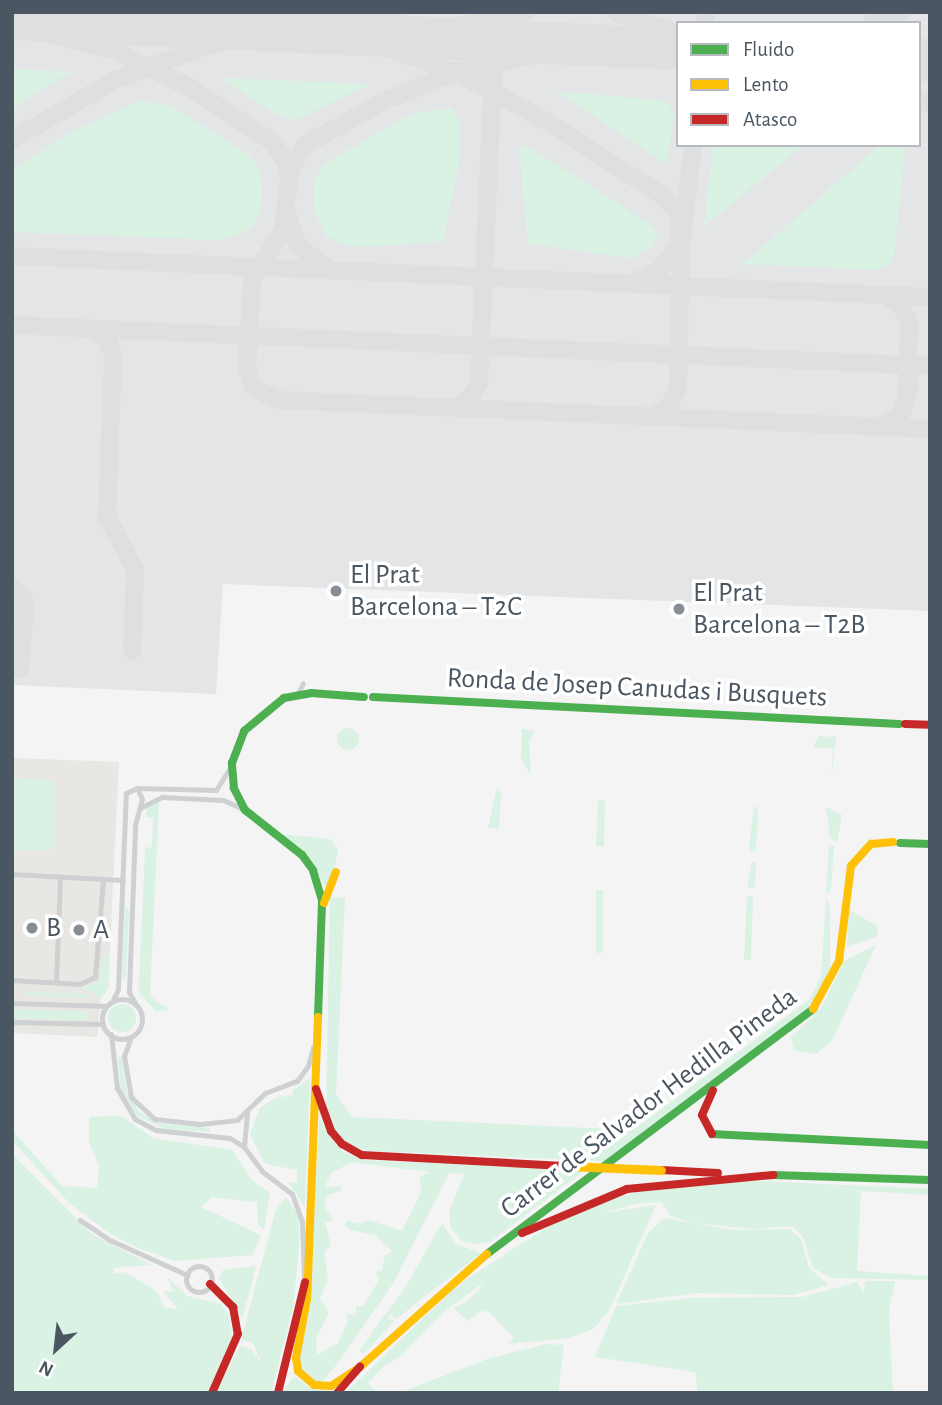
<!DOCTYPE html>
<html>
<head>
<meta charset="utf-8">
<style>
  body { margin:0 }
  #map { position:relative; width:942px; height:1405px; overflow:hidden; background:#f4f4f4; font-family:"Alegreya Sans",sans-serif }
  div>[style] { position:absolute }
  .commercial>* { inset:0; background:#e8e7e3 }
  .airport>* { inset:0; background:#e4e5e7 }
  .green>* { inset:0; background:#d9f2e3; transform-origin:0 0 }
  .round { border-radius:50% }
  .taxiway>* { height:18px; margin:-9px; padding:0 9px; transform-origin:9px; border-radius:9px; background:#dedfe0 }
  .runway>* { height:42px; margin:-21px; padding:0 21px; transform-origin:21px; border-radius:21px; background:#dedfe0 }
  .street>* { height:5px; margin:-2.5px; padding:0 2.5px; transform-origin:2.5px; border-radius:2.5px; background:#ced0d2 }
  .street>.ring { margin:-2.5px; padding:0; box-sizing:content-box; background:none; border:5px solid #ced0d2; border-radius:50% }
  .fast>* { height:8px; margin:-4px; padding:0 4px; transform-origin:4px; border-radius:4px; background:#4caf50 }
  .slow>* { height:8px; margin:-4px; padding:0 4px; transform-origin:4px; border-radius:4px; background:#ffc107 }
  .jam>* { height:8px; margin:-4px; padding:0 4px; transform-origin:4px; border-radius:4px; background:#c62828 }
  .slow-bridge>* { height:9px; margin:-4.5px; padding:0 4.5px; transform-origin:4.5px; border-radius:4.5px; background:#ffc107 }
  .dots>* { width:19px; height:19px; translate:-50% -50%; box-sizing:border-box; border:4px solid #fff; border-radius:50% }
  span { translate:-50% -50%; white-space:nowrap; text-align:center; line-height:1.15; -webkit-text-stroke:7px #fff; paint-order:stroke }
  .poi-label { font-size:28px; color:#4a5661 }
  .left { translate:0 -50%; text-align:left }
  .street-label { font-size:28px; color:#4a5661 }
  .frame { position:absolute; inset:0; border:14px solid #4a5661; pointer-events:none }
  .legend { position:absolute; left:676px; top:21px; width:245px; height:126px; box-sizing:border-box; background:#fff; border:2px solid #b7bbc0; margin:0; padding:9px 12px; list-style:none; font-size:21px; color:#4a5661 }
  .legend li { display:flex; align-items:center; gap:14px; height:35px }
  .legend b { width:35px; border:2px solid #b7bbc0 }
  .north { position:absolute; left:21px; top:1314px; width:70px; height:70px; -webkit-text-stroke:5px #fff; paint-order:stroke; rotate:207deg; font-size:19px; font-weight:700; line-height:28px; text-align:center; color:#4a5661 }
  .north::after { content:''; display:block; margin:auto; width:24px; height:32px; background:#4a5661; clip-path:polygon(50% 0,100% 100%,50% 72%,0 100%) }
</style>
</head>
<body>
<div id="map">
  <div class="commercial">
    <i style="clip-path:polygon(12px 758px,119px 762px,108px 988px,101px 998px,97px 1037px,12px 1033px)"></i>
  </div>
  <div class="airport">
    <i style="clip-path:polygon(evenodd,12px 12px,930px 12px,930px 611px,223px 584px,216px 694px,12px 685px,12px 12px,678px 23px,919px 23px,919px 145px,678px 145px,678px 23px)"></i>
  </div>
  <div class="green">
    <i style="clip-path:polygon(12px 69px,70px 72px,12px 109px)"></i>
    <i style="clip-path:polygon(222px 78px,368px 84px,368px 85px,296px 120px,279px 116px)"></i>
    <i style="clip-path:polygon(555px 91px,666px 101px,674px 113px,667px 164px)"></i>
    <i style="clip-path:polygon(140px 101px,171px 106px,248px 154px,259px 169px,262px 186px,260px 213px,253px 226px,233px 237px,215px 240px,12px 232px,12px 171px,75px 130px)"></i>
    <i style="clip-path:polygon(450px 108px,460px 120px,459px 163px,443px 242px,361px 247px,342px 244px,325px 235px,313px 206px,315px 180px,324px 164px,409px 115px)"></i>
    <i style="clip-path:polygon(526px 145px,653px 226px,658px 234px,653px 246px,631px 258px,528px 244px,519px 149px)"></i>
    <i style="clip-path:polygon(713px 145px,804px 145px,704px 226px)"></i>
    <i style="clip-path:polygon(880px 145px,902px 145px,905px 152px,894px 255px,888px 265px,875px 270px,743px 264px)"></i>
    <i class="round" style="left:337px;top:728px;width:22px;height:22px"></i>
    <i style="clip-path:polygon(522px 729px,536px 731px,529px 740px,531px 775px,521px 760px)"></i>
    <i style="clip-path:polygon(819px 736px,836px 737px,831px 783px,833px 749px,813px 747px)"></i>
    <i style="clip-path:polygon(12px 778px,49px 780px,55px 785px,56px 842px,50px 850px,12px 851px)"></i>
    <i style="clip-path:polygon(497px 787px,501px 793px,499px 829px,488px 828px)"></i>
    <i style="clip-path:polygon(602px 799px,605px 802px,604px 847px,596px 846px,598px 802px)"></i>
    <i style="clip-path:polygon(159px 802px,150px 996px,169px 1010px,156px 1011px,139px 993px,139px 984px,145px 848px,152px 847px,153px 818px,146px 817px,147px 808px)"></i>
    <i style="clip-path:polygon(754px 806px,758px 808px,756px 850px,752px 852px,749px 849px)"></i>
    <i style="clip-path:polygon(826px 807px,842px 815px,837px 843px,830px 838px)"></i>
    <i style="clip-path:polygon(281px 834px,330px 839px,338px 848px,335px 868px,326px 887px,304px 851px)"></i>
    <i style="clip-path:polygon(829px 844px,834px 846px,831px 889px,826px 894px)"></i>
    <i style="clip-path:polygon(752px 861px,756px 863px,755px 888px,747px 887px)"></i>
    <i style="left:596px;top:890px;width:7px;height:63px"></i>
    <i style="clip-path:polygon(747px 896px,753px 897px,751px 960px,744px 960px)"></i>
    <i style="clip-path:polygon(330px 897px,345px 898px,336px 1094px,352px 1117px,633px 1130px,809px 1000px,821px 977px,826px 899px,830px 905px,830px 967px,819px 994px,805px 1011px,605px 1161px,368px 1151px,349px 1146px,337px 1134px,326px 1107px)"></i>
    <i style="clip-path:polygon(125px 904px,129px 912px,126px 979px,122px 979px)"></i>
    <i style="clip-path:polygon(849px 910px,877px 926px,878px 936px,847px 947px)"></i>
    <i style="clip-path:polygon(876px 945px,832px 1041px,816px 1054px,794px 1050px,791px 1038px,822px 1007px,844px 961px)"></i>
    <i style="clip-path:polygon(104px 954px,110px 955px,108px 988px,101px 998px,95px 998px,94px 992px,81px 988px,98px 981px)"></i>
    <i style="clip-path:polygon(27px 992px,88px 994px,88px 998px,27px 995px)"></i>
    <i class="round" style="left:108px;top:1004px;width:28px;height:28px"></i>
    <i style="left:12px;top:1009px;width:75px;height:9px;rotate:2deg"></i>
    <i style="clip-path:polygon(118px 1057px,122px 1057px,127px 1094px,139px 1111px,158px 1123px,210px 1128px,209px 1132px,165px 1129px,137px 1116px,121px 1092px)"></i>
    <i style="clip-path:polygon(310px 1078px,305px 1207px,288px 1183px,297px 1182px,297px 1170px,265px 1164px,250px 1134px,260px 1108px,275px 1098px,292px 1095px,293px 1090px)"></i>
    <i style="clip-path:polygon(121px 1116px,153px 1138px,232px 1150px,252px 1180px,270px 1193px,264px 1230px,258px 1225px,257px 1202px,212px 1197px,201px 1207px,261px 1235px,253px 1255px,175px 1261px,141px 1249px,109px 1233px,69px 1203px,12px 1140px,12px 1130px,62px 1186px,97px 1188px,99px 1165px,89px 1143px,89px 1117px)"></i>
    <i style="clip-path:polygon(evenodd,319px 1118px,342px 1151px,364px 1160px,585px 1170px,490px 1242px,480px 1244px,463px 1242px,451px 1229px,449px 1212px,464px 1174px,449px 1173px,394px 1282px,337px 1364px,321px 1383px,316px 1382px,302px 1371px,299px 1356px,312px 1270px,319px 1118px,352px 1162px,430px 1172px,420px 1177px,421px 1192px,402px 1231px,369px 1220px,357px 1224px,348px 1220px,345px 1225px,350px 1230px,375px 1235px,392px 1251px,385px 1256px,382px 1270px,376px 1272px,379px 1280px,363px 1306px,356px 1306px,356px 1316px,345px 1312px,348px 1321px,338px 1343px,317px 1355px,316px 1340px,329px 1312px,320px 1299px,328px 1279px,324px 1252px,331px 1245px,325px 1222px,333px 1221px,324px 1205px,328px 1195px,341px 1191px,341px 1186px,325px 1187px,331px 1173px,352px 1162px)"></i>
    <i style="clip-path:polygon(12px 1154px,92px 1234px,152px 1265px,114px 1268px,113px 1274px,125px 1272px,156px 1291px,164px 1308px,178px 1309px,163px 1291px,173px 1292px,167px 1276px,187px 1296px,221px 1304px,229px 1316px,233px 1343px,208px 1393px,12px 1393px)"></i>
    <i style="clip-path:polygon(760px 1181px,930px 1189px,930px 1195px,861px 1191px,857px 1271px,930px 1276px,930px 1280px,831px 1278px,813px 1268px,803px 1237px,792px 1226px,754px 1229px,692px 1223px,669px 1215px,662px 1202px,639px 1203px,603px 1213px,656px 1205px,609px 1311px,593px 1329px,569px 1338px,507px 1344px,514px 1338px,489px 1312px,481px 1311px,468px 1321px,454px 1308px,468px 1301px,486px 1281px,447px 1309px,402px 1355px,383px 1367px,368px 1383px,378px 1393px,345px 1393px,458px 1285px,555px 1222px,605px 1200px,668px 1185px)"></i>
    <i style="clip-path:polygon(286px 1197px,299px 1216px,299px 1250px,293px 1308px,273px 1385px,271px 1393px,216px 1393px,240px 1346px,251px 1349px,261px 1362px,253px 1343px,241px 1340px,276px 1209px)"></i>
    <i style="clip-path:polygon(665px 1218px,731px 1230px,790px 1229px,801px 1239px,809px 1268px,829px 1285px,793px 1295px,697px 1293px,616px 1304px,648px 1233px)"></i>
    <i style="clip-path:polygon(442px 1223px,456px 1244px,481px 1253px,396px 1319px,391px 1314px,387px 1319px,394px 1320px,391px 1325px,364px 1354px,359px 1351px,406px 1286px)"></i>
    <i style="clip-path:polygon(256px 1266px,253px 1279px,242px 1318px,219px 1278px,223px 1270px)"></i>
    <i style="clip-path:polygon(865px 1281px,895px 1281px,889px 1311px,893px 1393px,698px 1393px,695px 1372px,595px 1357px,616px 1306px,691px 1298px,802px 1297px,857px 1282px,864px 1293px)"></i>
    <i style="clip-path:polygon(546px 1344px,564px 1345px,558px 1393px,399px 1393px,490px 1358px)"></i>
    <i style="clip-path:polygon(294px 1376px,310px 1388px,331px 1391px,282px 1393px)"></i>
  </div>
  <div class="taxiway">
    <i style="left:365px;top:12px;width:52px;rotate:16.7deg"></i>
    <i style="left:615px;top:12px;width:67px;rotate:19.2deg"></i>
    <i style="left:70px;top:21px;width:124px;rotate:-4.2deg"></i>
    <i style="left:12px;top:23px;width:109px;rotate:15.4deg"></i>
    <i style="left:117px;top:52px;width:82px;rotate:25.9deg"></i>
    <i style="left:191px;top:88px;width:98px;rotate:33.4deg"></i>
    <i style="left:273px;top:142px;width:24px;rotate:57deg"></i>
    <i style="left:286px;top:162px;width:16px;rotate:79deg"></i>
    <i style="left:705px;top:23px;width:11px;rotate:-85deg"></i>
    <i style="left:872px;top:23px;width:31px;rotate:-21deg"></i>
    <i style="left:289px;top:31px;width:96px;rotate:9.6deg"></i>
    <i style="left:384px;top:47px;width:75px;rotate:19.4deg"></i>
    <i style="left:455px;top:72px;width:92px;rotate:28deg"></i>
    <i style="left:536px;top:115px;width:151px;rotate:32.5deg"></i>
    <i style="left:663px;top:196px;width:26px;rotate:50deg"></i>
    <i style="left:680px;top:216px;width:27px;rotate:92deg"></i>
    <i style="left:679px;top:243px;width:33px;rotate:125deg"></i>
    <i style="left:660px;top:270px;width:26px;rotate:155deg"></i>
    <i style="left:354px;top:33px;width:80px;rotate:-1.4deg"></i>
    <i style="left:434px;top:31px;width:94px;rotate:-11.7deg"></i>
    <i style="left:453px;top:35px;width:66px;rotate:6.1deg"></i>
    <i style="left:624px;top:46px;width:65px;rotate:176.5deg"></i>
    <i style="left:559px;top:50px;width:106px;rotate:168.1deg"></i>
    <i style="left:455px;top:72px;width:79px;rotate:157.7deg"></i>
    <i style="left:382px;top:102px;width:88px;rotate:150.8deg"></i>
    <i style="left:305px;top:145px;width:29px;rotate:121deg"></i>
    <i style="left:290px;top:170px;width:60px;rotate:96.7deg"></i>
    <i style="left:283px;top:230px;width:58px;rotate:122.3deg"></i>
    <i style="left:252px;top:279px;width:90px;rotate:93.2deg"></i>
    <i style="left:247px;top:369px;width:22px;rotate:68deg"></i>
    <i style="left:255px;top:389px;width:26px;rotate:25deg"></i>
    <i style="left:279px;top:400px;width:652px;rotate:2.55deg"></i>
    <i style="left:637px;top:47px;width:41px;rotate:1.4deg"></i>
    <i style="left:919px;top:99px;width:12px;rotate:24deg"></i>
    <i style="left:12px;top:140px;width:119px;rotate:-30.2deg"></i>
    <i style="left:115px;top:80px;width:88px;rotate:-20.7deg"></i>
    <i style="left:197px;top:49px;width:74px;rotate:-14.8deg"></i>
    <i style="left:288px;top:216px;width:32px;rotate:72deg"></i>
    <i style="left:298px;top:246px;width:37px;rotate:36deg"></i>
    <i style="left:12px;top:256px;width:919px;rotate:2.56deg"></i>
    <i style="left:885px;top:296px;width:20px;rotate:33deg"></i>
    <i style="left:902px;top:307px;width:17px;rotate:66deg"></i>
    <i style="left:909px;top:323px;width:73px;rotate:91.6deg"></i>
    <i style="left:12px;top:325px;width:919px;rotate:2.56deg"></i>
    <i style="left:89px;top:329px;width:19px;rotate:28deg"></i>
    <i style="left:106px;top:338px;width:17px;rotate:66deg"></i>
    <i style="left:113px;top:354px;width:162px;rotate:92.1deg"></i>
    <i style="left:107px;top:516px;width:61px;rotate:62.6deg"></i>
    <i style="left:135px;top:570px;width:81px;rotate:92.1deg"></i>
    <i style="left:455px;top:407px;width:18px;rotate:-29deg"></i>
    <i style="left:471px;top:398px;width:18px;rotate:-63deg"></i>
    <i style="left:479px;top:382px;width:370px;rotate:-87.4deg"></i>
    <i style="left:650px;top:416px;width:21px;rotate:-25deg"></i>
    <i style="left:669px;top:407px;width:21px;rotate:-65deg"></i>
    <i style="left:678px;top:388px;width:141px;rotate:-88.8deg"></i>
    <i style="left:681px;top:247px;width:103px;rotate:-83.3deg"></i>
    <i style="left:880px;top:426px;width:24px;rotate:-28deg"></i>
    <i style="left:901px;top:415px;width:31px;rotate:-73deg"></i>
    <i style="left:12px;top:587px;width:15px;rotate:42deg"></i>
    <i style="left:23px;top:597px;width:7px;rotate:74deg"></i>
    <i style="left:25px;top:604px;width:65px;rotate:94.4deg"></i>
  </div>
  <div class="runway">
    <i style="left:12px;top:19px;width:667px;rotate:2.58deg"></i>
    <i style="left:919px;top:60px;width:11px"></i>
  </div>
  <div class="street">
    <i style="left:297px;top:695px;width:13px;rotate:-63deg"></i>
    <i style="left:140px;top:808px;width:25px;rotate:-27deg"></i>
    <i style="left:162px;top:797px;width:61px;rotate:2.8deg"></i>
    <i style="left:223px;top:800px;width:22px;rotate:24deg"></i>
    <i style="left:12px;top:874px;width:111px;rotate:3.1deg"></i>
    <i style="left:12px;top:980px;width:68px;rotate:3.4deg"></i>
    <i style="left:80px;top:984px;width:17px;rotate:-25deg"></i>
    <i style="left:95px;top:977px;width:98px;rotate:-85.3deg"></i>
    <i style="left:56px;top:982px;width:105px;rotate:-87.8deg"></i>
    <i class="ring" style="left:102px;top:999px;width:35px;height:35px"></i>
    <i style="left:112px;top:1002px;width:14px;rotate:-65deg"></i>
    <i style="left:118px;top:989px;width:196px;rotate:-87.7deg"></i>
    <i style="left:126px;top:793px;width:12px;rotate:-24deg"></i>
    <i style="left:137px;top:788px;width:79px;rotate:1.5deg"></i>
    <i style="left:216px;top:790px;width:28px;rotate:-58deg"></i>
    <i style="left:12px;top:1003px;width:95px;rotate:1.8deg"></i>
    <i style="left:135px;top:1003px;width:13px;rotate:-119deg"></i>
    <i style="left:129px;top:992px;width:167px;rotate:-87.9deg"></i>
    <i style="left:135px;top:825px;width:27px;rotate:-75deg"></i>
    <i style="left:142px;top:799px;width:12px;rotate:-114deg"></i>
    <i style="left:12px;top:1022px;width:91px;rotate:1.3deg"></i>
    <i style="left:111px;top:1034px;width:54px;rotate:83.7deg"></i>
    <i style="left:117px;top:1088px;width:36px;rotate:60deg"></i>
    <i style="left:135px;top:1119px;width:24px;rotate:28deg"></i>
    <i style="left:156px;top:1130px;width:74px;rotate:6.2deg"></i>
    <i style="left:230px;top:1138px;width:17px;rotate:33deg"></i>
    <i style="left:244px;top:1147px;width:31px;rotate:53deg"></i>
    <i style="left:263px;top:1172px;width:36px;rotate:37deg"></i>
    <i style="left:292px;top:1194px;width:29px;rotate:70deg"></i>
    <i style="left:302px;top:1221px;width:56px;rotate:88deg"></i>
    <i style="left:131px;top:1037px;width:20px;rotate:110deg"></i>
    <i style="left:124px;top:1056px;width:42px;rotate:80.3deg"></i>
    <i style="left:131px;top:1097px;width:33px;rotate:43deg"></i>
    <i style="left:155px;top:1119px;width:45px;rotate:6.3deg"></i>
    <i style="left:200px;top:1124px;width:37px;rotate:-6deg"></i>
    <i style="left:237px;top:1120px;width:39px;rotate:-44deg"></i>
    <i style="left:265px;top:1093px;width:34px;rotate:-21deg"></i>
    <i style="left:297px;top:1081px;width:19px;rotate:-54deg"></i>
    <i style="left:308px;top:1066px;width:20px;rotate:-75deg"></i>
    <i style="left:244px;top:1147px;width:34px;rotate:-85deg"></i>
    <i style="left:80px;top:1220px;width:36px;rotate:34deg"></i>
    <i style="left:110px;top:1240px;width:85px;rotate:24.4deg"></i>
    <i class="ring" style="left:186px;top:1266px;width:21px;height:21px"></i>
  </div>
  <div class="fast">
    <i style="left:373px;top:697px;width:527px;rotate:2.94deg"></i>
    <i style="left:900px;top:843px;width:30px;rotate:2deg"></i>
    <i style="left:318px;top:1017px;width:117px;rotate:-88deg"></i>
    <i style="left:322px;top:900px;width:31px;rotate:-107deg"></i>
    <i style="left:313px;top:870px;width:19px;rotate:-126deg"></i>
    <i style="left:302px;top:855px;width:73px;rotate:-141.7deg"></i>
    <i style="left:245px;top:810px;width:25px;rotate:-117deg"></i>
    <i style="left:234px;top:788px;width:25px;rotate:-95deg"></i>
    <i style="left:232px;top:763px;width:34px;rotate:-69deg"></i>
    <i style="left:244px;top:731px;width:52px;rotate:-39.5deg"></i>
    <i style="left:284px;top:698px;width:27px;rotate:-10deg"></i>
    <i style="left:311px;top:693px;width:53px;rotate:4.3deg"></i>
    <i style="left:712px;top:1134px;width:218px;rotate:2.9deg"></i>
    <i style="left:773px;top:1175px;width:157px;rotate:1.8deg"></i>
    <i style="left:487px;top:1254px;width:408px;rotate:-36.9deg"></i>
  </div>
  <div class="slow">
    <i style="left:324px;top:903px;width:33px;rotate:-69deg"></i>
    <i style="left:813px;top:1009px;width:55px;rotate:-61.6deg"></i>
    <i style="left:839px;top:961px;width:96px;rotate:-82.8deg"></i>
    <i style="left:851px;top:866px;width:30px;rotate:-48deg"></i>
    <i style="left:871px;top:844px;width:22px;rotate:-5deg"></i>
    <i style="left:318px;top:1017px;width:282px;rotate:92.2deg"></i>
    <i style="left:307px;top:1299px;width:60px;rotate:100.6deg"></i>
    <i style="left:296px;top:1358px;width:13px;rotate:81deg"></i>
    <i style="left:298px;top:1371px;width:21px;rotate:41deg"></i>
    <i style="left:314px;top:1385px;width:17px;rotate:3deg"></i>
    <i style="left:331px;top:1386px;width:35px;rotate:-33deg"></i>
    <i style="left:360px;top:1367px;width:170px;rotate:-41.7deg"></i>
  </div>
  <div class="jam">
    <i style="left:905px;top:724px;width:25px;rotate:2deg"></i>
    <i style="left:316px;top:1089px;width:45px;rotate:70.3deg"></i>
    <i style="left:331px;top:1131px;width:17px;rotate:50deg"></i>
    <i style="left:342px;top:1144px;width:23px;rotate:29deg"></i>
    <i style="left:362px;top:1155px;width:206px;rotate:3.1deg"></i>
    <i style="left:712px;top:1134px;width:21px;rotate:-118deg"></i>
    <i style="left:702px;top:1115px;width:27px;rotate:-66deg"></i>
    <i style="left:661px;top:1170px;width:57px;rotate:3deg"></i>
    <i style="left:522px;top:1233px;width:114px;rotate:-22.7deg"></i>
    <i style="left:627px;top:1189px;width:147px;rotate:-5.5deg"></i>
    <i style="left:210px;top:1284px;width:33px;rotate:45deg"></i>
    <i style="left:233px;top:1307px;width:27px;rotate:80deg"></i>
    <i style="left:238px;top:1334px;width:64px;rotate:113.8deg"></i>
    <i style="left:278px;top:1393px;width:114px;rotate:-76.3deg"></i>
    <i style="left:337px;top:1393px;width:35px;rotate:-49deg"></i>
  </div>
  <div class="slow-bridge">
    <i style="left:568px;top:1166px;width:93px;rotate:2.5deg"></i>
  </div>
  <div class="dots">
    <i style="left:336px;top:591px;background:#868d94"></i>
    <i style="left:679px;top:609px;background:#868d94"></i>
    <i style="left:32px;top:928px;background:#868d94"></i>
    <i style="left:79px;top:930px;background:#868d94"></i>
  </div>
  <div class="poi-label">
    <span class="left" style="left:350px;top:591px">El Prat<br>Barcelona – T2C</span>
    <span class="left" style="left:693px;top:609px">El Prat<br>Barcelona – T2B</span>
    <span class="left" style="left:46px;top:928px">B</span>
    <span class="left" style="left:93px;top:930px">A</span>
  </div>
  <div class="street-label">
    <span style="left:637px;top:688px;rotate:3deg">Ronda de Josep Canudas i Busquets</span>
    <span style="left:649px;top:1103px;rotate:-37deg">Carrer de Salvador Hedilla Pineda</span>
  </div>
  <div class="frame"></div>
  <ul class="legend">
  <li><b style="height:9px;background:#4caf50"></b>Fluido</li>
  <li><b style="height:9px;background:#ffc107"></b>Lento</li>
  <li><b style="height:9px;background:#c62828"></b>Atasco</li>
  </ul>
  <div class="north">N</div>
</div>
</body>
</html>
